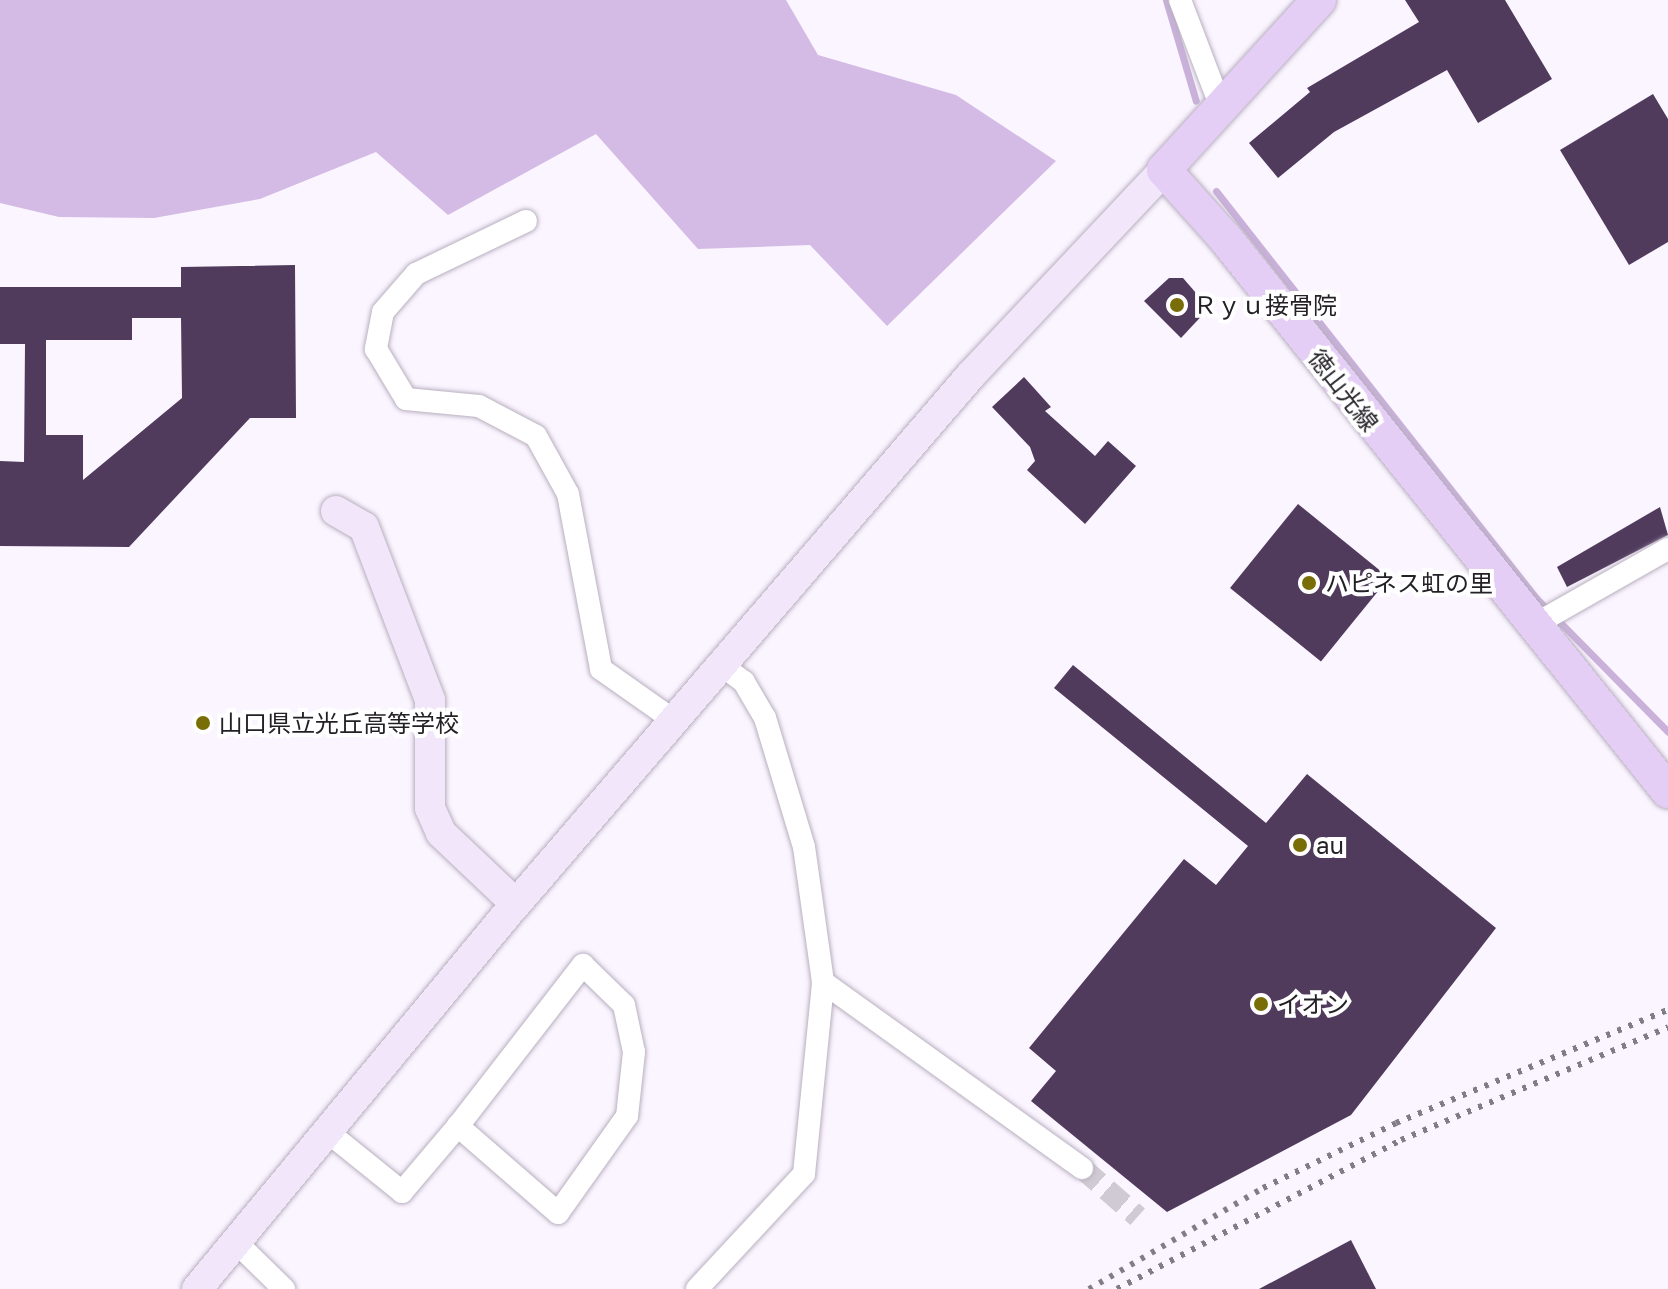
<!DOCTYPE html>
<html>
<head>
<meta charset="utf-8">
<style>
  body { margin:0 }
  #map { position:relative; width:1668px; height:1289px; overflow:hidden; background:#fbf5ff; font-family:"Golos Text","Noto Sans JP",sans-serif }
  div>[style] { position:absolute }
  .forest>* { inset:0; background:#d4bbe5 }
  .stream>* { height:7px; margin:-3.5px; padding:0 3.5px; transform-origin:3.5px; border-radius:3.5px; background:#c9b1da }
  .building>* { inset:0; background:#503b5d; transform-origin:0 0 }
  .street-tunnel>* { height:22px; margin-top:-11px; transform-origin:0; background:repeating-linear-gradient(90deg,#d0cad4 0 22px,transparent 0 33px) }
  .roads { filter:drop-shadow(0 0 2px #b8afbf) drop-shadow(0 0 2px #b8afbf) }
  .street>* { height:22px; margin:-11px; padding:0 11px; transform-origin:11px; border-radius:11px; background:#fff }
  .secondary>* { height:30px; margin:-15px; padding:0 15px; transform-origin:15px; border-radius:15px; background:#f2e6fa }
  .primary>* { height:34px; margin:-17px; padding:0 17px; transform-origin:17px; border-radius:17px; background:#e5cef5 }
  .rail>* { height:6px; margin-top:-3px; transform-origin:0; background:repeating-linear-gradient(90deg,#817d85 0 4px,transparent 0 12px) }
  .dots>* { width:22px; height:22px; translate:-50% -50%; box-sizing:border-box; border:4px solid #fff; border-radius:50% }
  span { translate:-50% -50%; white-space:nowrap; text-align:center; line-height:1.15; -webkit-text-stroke:8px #fff; paint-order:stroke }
  .poi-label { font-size:24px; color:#232026 }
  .left { translate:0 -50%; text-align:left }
  .street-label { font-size:24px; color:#232026 }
</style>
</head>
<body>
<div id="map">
  <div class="forest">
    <i style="clip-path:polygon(0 0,786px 0,818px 55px,956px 95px,1056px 161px,887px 326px,810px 245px,698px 249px,596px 134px,448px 215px,376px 152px,260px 199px,154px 218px,59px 217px,0 203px)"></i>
  </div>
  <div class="stream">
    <i style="left:1166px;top:0;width:105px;rotate:73.5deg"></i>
    <i style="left:1216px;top:191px;width:518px;rotate:51.82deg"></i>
    <i style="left:1536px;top:598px;width:188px;rotate:45.4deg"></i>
  </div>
  <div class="building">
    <i style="clip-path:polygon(1405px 0,1505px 0,1552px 79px,1478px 123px,1447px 70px,1334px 132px,1278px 178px,1249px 143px,1310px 92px,1307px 88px,1419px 22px)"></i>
    <i style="clip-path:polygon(1653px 94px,1668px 119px,1668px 242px,1629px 265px,1560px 150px)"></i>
    <i style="clip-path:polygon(evenodd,295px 265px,296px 418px,250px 418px,129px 547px,0 546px,0 461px,24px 462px,25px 344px,0 344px,0 287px,181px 287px,181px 267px,295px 265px,132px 318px,181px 318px,182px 398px,83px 480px,83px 435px,46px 435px,46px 340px,132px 340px,132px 318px)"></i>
    <i style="clip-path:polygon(1169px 278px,1183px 278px,1209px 308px,1181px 338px,1144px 301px)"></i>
    <i style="clip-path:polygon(1024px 377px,1051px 407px,1045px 411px,1095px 456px,1108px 441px,1136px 466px,1085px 524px,1027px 470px,1035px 461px,1030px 447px,992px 407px)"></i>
    <i style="left:1298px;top:504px;width:117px;height:108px;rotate:39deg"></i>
    <i style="clip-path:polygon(1660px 507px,1668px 535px,1567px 587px,1557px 567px)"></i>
    <i style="clip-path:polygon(1073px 665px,1266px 823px,1307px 774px,1496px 928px,1351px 1115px,1167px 1212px,1031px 1101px,1056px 1071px,1029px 1048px,1184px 859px,1216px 885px,1248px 846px,1054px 688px)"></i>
    <i style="clip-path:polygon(1351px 1240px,1376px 1289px,1259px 1289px)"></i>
  </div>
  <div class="street-tunnel">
    <i style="left:1082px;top:1168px;width:74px;rotate:41.2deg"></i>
  </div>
  <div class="roads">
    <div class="street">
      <i style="left:1180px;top:0;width:112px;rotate:69.1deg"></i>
      <i style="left:526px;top:221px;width:122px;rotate:154.3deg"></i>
      <i style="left:416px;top:274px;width:50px;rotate:131deg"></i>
      <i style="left:383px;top:312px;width:38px;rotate:101deg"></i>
      <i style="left:376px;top:349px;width:58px;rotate:59deg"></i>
      <i style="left:406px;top:399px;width:73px;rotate:5.5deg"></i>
      <i style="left:479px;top:406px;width:64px;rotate:27.8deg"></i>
      <i style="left:536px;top:436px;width:66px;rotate:61.1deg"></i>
      <i style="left:568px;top:494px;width:178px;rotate:79.3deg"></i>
      <i style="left:601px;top:669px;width:92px;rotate:35.2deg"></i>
      <i style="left:1534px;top:625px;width:154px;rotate:-29.6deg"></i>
      <i style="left:583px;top:965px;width:57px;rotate:44.3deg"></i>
      <i style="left:624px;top:1005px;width:48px;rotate:78deg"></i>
      <i style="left:634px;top:1052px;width:64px;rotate:96.2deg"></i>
      <i style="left:627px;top:1116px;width:119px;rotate:125.4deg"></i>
      <i style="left:558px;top:1213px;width:133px;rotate:-139deg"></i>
      <i style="left:458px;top:1126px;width:204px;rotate:-52.2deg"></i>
      <i style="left:823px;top:982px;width:319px;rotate:35.7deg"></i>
      <i style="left:329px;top:1133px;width:94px;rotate:38.9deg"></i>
      <i style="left:402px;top:1192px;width:87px;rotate:-49.7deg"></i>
      <i style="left:237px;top:1243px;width:66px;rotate:44.4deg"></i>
      <i style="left:697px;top:1289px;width:157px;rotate:-47.1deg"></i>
      <i style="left:804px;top:1174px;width:193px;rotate:-84.3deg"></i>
      <i style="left:823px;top:982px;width:136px;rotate:-98deg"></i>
      <i style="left:804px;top:847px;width:135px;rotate:-106.8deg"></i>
      <i style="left:765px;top:718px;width:42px;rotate:-120.3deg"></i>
      <i style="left:744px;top:682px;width:25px;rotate:-143deg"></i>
    </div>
    <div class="secondary">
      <i style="left:336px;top:511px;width:32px;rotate:30deg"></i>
      <i style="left:364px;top:527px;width:185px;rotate:69.1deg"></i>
      <i style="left:430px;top:700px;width:108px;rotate:90deg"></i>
      <i style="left:430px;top:808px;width:27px;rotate:66deg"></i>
      <i style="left:441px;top:833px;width:103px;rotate:43.4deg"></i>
      <i style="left:197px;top:1289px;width:500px;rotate:-50.4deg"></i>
      <i style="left:516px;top:904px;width:698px;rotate:-49.3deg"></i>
      <i style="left:971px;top:375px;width:282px;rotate:-46.7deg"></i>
    </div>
    <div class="primary">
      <i style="left:1319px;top:0;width:230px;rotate:132.4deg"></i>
      <i style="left:1164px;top:170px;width:91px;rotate:48.1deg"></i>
      <i style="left:1225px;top:238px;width:709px;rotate:51.3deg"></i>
    </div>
  </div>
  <div class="rail">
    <i style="left:1089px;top:1289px;width:201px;rotate:-30.1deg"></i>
    <i style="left:1263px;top:1188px;width:148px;rotate:-26deg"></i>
    <i style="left:1396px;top:1123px;width:295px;rotate:-22.6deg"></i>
    <i style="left:1117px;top:1289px;width:321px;rotate:-27.7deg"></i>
    <i style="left:1401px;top:1140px;width:290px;rotate:-22.9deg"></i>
  </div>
  <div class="dots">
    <i style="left:1177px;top:305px;background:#796d08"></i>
    <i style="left:1309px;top:583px;background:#796d08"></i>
    <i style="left:203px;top:723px;background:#796d08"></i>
    <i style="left:1300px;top:845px;background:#796d08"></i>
    <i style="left:1261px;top:1004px;background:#796d08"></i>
  </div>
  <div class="poi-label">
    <span class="left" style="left:1193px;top:305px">Ｒｙｕ接骨院</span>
    <span class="left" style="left:1325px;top:583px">ハピネス虹の里</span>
    <span class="left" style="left:219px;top:723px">山口県立光丘高等学校</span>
    <span class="left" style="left:1316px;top:845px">au</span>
    <span class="left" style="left:1277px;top:1004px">イオン</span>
  </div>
  <div class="street-label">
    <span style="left:1344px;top:390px;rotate:52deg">徳山光線</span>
  </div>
</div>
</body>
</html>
